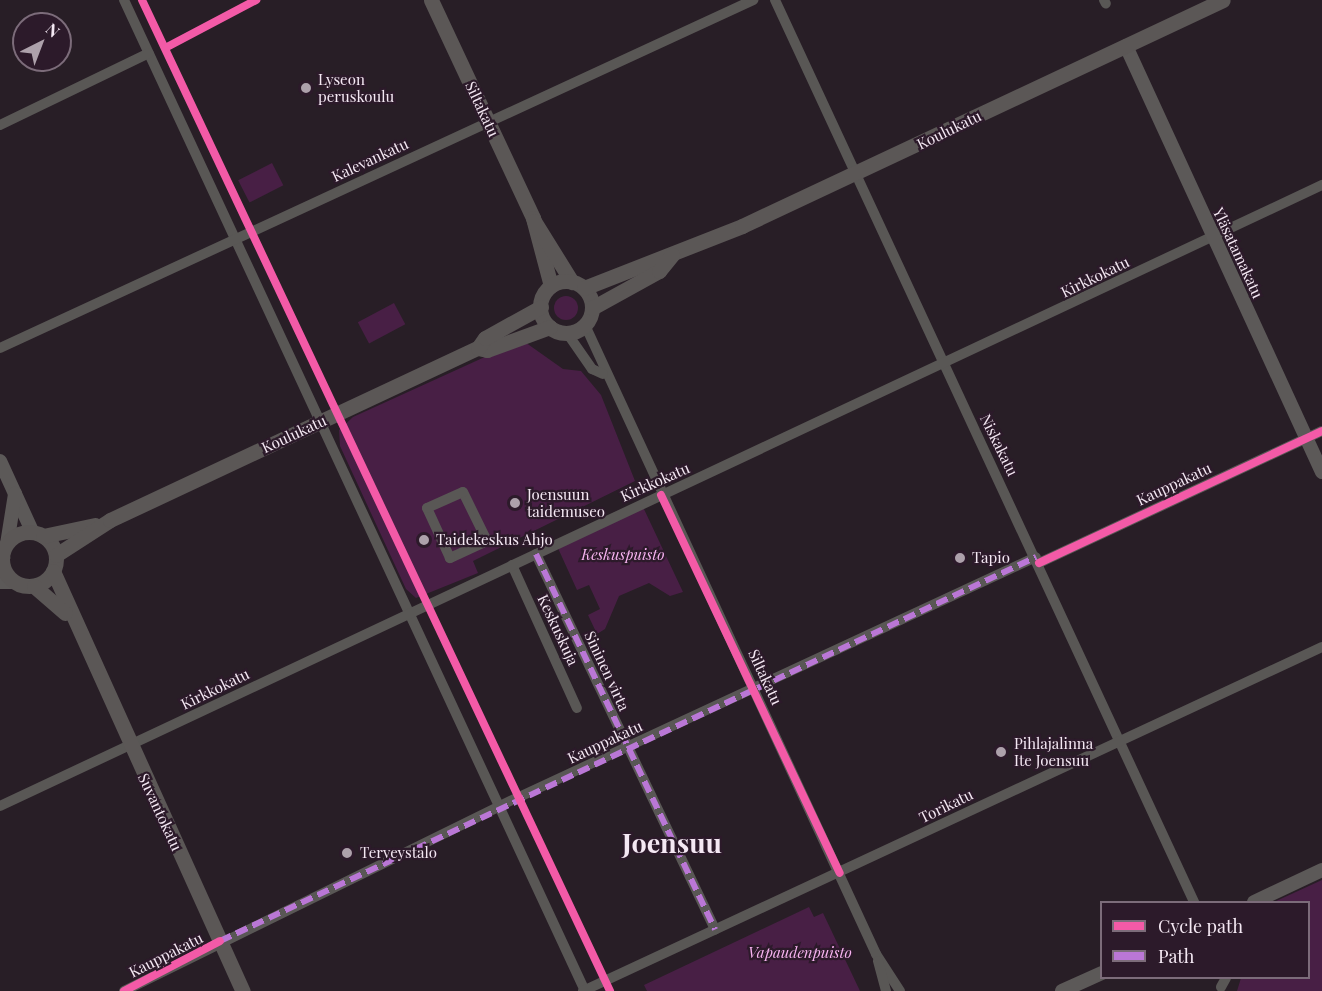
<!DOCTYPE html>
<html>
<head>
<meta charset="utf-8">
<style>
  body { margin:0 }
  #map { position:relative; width:1322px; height:991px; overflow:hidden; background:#281e26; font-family:"Playfair Display",serif }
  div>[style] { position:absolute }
  .green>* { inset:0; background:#481f45; transform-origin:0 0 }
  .round { border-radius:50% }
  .street>* { height:10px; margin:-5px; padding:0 5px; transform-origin:5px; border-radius:5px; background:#595755 }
  .secondary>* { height:14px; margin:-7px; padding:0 7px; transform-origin:7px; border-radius:7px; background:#5c5958 }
  .primary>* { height:15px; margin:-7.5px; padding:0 7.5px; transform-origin:7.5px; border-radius:7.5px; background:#5b5756 }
  .primary>.ring { margin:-7.5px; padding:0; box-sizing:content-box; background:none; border:15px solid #5b5756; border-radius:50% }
  .quiet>* { height:6px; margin-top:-3px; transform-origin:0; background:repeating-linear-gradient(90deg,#ba77d6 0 12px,transparent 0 18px) }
  .cycleway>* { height:8px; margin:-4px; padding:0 4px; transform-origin:4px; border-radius:4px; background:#f35aa7 }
  .dots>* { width:16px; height:16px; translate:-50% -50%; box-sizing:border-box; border:3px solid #2c1a2a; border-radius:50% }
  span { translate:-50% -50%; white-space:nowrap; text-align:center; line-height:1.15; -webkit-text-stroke:4.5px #2c1a2a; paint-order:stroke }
  .poi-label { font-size:15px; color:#f4e8f3 }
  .left { translate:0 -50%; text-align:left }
  .street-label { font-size:15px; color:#f4e8f3 }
  .park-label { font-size:15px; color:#f8b4f1; font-style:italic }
  .town-label { font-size:27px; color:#f4e8f3; font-weight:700 }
  .legend { position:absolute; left:1100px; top:901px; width:210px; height:78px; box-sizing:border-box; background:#2c1a2a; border:2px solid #7c6c7a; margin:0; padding:8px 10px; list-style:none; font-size:18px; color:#f4e8f3 }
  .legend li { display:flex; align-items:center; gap:12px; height:30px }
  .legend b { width:30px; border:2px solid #7c6c7a }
  .north { position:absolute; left:12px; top:12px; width:60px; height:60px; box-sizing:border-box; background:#2c1a2a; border:2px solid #7c6c7a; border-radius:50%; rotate:42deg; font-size:16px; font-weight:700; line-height:24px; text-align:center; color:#f4e8f3 }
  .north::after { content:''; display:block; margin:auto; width:21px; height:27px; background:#ada1ab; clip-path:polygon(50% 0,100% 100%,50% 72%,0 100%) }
</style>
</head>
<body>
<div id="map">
  <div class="green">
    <i style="left:272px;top:163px;width:25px;height:38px;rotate:63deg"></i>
    <i class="round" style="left:554px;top:296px;width:24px;height:24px"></i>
    <i style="left:394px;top:303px;width:24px;height:41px;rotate:62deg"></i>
    <i style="clip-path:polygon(522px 340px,563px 369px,581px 371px,601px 395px,635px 481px,473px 561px,478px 573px,416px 598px,406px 589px,340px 446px,339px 430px,353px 417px)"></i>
    <i style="clip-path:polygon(643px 507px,683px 592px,670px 596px,649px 583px,619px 596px,605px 629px,597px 634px,588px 615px,600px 609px,589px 585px,577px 590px,557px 546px)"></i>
    <i style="clip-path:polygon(1322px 880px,1322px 991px,1237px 991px,1241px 978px,1308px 978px,1308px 902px,1274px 902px)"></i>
    <i style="clip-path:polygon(809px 907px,814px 917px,823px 913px,860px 991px,647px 991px,644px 985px)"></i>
  </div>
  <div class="street">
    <i style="left:124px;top:0;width:1093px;rotate:65.05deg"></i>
    <i style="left:775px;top:0;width:995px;rotate:65.08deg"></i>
    <i style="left:1104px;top:0;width:4px;rotate:63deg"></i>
    <i style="left:0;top:125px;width:165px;rotate:-25.8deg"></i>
    <i style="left:585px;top:325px;width:693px;rotate:65.17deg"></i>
    <i style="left:876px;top:954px;width:44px;rotate:57deg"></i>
    <i style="left:567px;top:333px;width:44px;rotate:55.2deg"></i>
    <i style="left:592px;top:369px;width:12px;rotate:24deg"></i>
    <i style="left:0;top:348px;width:830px;rotate:-24.8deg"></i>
    <i style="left:463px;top:492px;width:55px;rotate:63.9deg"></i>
    <i style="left:487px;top:541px;width:41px;rotate:155.3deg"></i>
    <i style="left:450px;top:558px;width:55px;rotate:-114.7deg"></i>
    <i style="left:427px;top:508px;width:39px;rotate:-24deg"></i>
    <i style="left:536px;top:554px;width:416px;rotate:64.5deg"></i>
    <i style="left:1039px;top:563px;width:312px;rotate:-25deg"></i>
    <i style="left:512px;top:565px;width:157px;rotate:65.6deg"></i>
    <i style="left:0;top:806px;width:1461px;rotate:-25.16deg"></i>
    <i style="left:878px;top:961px;width:31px;rotate:75deg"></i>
    <i style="left:1221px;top:987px;width:10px;rotate:-61deg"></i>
    <i style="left:124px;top:991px;width:438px;rotate:-26.2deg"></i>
    <i style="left:517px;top:798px;width:572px;rotate:-24.91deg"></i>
    <i style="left:583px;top:991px;width:815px;rotate:-24.96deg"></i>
  </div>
  <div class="secondary">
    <i style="left:1126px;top:46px;width:469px;rotate:65.3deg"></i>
    <i style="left:0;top:461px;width:79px;rotate:65.4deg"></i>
    <i style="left:7px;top:544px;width:51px;rotate:-80.9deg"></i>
    <i style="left:0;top:560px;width:4px;rotate:-34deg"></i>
    <i style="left:0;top:582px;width:15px"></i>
    <i style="left:1254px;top:902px;width:75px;rotate:-25.2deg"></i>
    <i style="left:1062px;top:991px;width:44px;rotate:-24.2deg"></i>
  </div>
  <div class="primary">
    <i style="left:431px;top:0;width:241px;rotate:64.9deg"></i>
    <i style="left:533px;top:218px;width:70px;rotate:75.2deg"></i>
    <i style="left:534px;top:221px;width:72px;rotate:58.1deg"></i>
    <i class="ring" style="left:540px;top:281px;width:37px;height:37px"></i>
    <i style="left:584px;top:288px;width:170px;rotate:-21.4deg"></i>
    <i style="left:742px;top:226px;width:531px;rotate:-25.17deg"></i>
    <i style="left:592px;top:308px;width:77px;rotate:-28.9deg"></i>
    <i style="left:659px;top:271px;width:21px;rotate:-51deg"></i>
    <i style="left:478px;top:348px;width:9px;rotate:13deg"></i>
    <i style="left:487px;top:350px;width:67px;rotate:-20.1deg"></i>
    <i class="ring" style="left:2px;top:532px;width:39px;height:39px"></i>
    <i style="left:43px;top:536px;width:53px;rotate:-11.9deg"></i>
    <i style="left:56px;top:555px;width:64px;rotate:-32.9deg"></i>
    <i style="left:110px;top:520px;width:406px;rotate:-25.1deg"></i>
    <i style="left:478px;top:348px;width:12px;rotate:-55deg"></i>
    <i style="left:485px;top:338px;width:64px;rotate:-29deg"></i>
    <i style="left:53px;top:571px;width:461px;rotate:65.7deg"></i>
    <i style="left:34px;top:586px;width:41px;rotate:41.1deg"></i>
  </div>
  <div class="quiet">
    <i style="left:536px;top:554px;width:416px;rotate:64.5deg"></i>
    <i style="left:220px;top:941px;width:902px;rotate:-25.2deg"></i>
  </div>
  <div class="cycleway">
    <i style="left:142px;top:0;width:1096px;rotate:64.72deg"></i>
    <i style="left:167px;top:47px;width:101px;rotate:-27.8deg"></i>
    <i style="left:661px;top:495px;width:418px;rotate:64.7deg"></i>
    <i style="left:1039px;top:563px;width:312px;rotate:-25deg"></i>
    <i style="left:124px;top:991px;width:108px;rotate:-27.5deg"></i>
  </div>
  <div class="dots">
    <i style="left:306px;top:88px;background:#ada1ab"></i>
    <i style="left:515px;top:503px;background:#ada1ab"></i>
    <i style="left:424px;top:540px;background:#ada1ab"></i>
    <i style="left:960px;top:558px;background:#ada1ab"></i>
    <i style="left:1001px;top:752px;background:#ada1ab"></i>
    <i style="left:347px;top:853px;background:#ada1ab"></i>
  </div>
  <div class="poi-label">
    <span class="left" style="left:318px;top:88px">Lyseon<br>peruskoulu</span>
    <span class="left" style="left:527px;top:503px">Joensuun<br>taidemuseo</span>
    <span class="left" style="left:436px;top:540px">Taidekeskus Ahjo</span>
    <span class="left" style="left:972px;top:558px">Tapio</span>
    <span class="left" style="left:1014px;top:752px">Pihlajalinna<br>Ite Joensuu</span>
    <span class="left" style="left:360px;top:853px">Terveystalo</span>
  </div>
  <div class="street-label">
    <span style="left:482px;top:109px;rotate:65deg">Siltakatu</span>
    <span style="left:949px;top:130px;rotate:-26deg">Koulukatu</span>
    <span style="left:370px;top:160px;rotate:-25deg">Kalevankatu</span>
    <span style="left:1238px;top:253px;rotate:65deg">Yläsatamakatu</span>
    <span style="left:1095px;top:277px;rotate:-26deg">Kirkkokatu</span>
    <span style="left:294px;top:434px;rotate:-25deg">Koulukatu</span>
    <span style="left:999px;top:445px;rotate:64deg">Niskakatu</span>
    <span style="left:655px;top:482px;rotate:-24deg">Kirkkokatu</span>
    <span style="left:1174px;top:484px;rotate:-25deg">Kauppakatu</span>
    <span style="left:558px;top:630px;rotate:65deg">Keskuskuja</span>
    <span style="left:607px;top:671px;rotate:65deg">Sininen virta</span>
    <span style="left:765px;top:677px;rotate:65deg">Siltakatu</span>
    <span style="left:215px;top:689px;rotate:-26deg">Kirkkokatu</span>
    <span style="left:605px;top:742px;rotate:-25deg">Kauppakatu</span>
    <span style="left:946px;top:806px;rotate:-26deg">Torikatu</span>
    <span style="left:160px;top:812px;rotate:65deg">Suvantokatu</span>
    <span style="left:166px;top:955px;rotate:-27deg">Kauppakatu</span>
  </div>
  <div class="park-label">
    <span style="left:623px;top:555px">Keskuspuisto</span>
    <span style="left:800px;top:953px">Vapaudenpuisto</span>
  </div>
  <div class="town-label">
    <span style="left:672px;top:843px">Joensuu</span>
  </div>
  <ul class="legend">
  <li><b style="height:8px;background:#f35aa7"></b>Cycle path</li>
  <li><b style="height:8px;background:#ba77d6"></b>Path</li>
  </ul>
  <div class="north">N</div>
</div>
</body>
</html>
